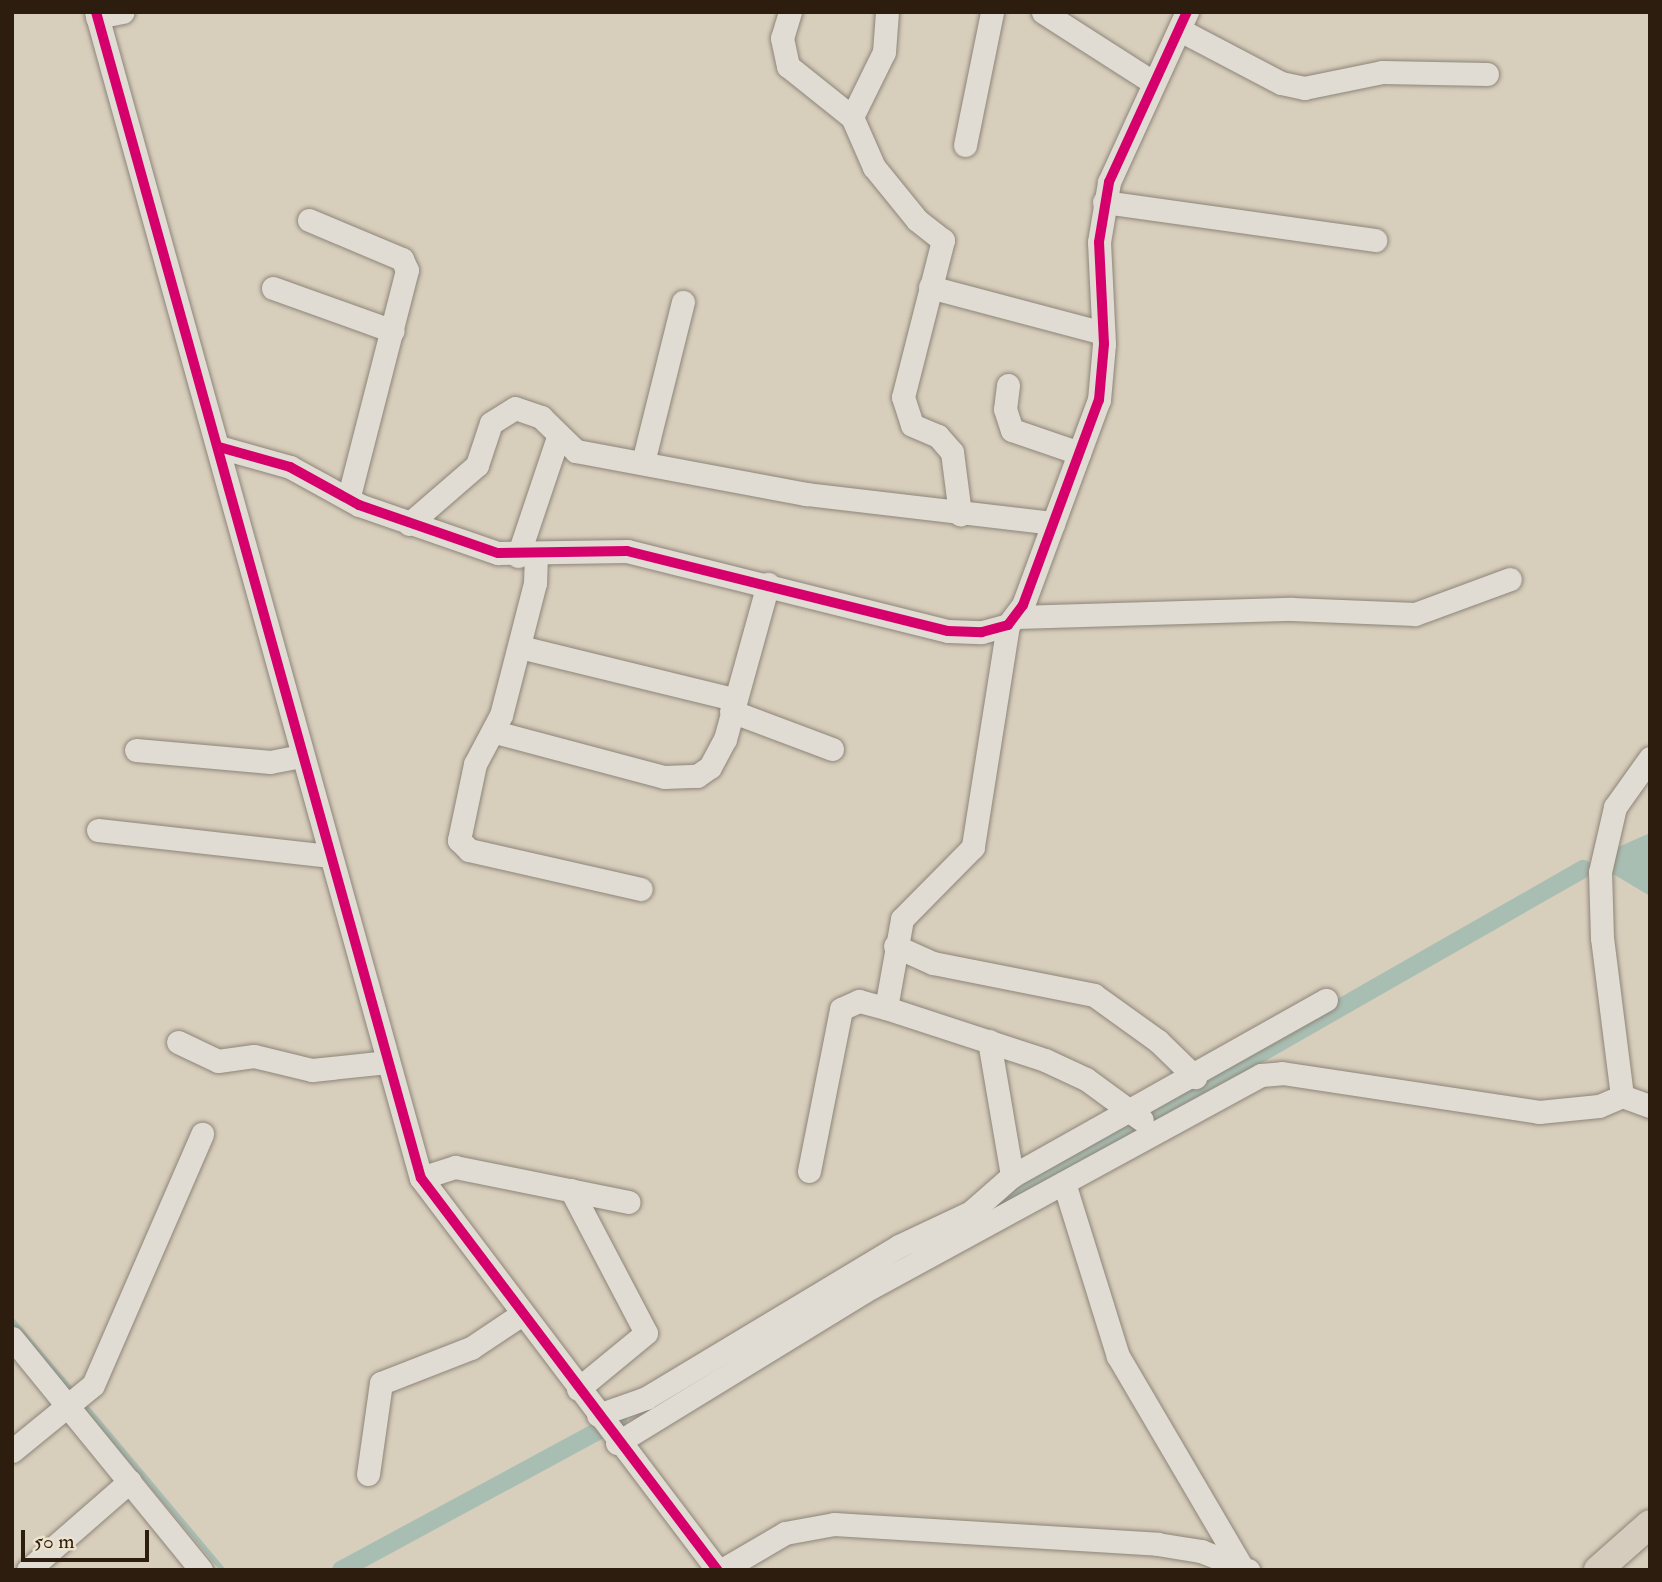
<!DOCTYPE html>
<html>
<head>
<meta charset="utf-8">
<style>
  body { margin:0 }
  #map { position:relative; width:1662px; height:1582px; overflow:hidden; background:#d8cebc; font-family:"IM FELL Double Pica",serif }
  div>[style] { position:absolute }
  .water>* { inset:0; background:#a9beb3 }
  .stream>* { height:5px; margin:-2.5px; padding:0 2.5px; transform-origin:2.5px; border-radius:2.5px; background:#a9beb3 }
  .canal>* { height:18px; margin:-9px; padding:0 9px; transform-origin:9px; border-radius:9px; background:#a9beb3 }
  .roads { filter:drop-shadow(0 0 2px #8d8579) drop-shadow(0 0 2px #8d8579) }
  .minor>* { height:23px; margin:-11.5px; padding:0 11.5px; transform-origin:11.5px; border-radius:11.5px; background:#e0dcd3 }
  .major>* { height:28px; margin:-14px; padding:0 14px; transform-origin:14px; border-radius:14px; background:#d5ccbe }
  .cycleway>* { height:10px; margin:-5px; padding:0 5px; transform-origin:5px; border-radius:5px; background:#d6006c }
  span { translate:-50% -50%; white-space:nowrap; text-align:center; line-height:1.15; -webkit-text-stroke:6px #ede2cc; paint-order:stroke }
  .frame { position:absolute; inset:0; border:14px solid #2c1d0f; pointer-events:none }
  .scale { position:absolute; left:21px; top:1530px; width:128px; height:32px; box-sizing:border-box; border:4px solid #2c1d0f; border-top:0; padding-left:9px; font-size:21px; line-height:24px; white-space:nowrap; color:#2c1d0f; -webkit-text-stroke:5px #ede2cc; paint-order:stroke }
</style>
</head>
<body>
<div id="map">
  <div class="water">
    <i style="clip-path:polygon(1650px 833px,1650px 896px,1603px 868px,1607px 852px)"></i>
  </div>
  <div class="stream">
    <i style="left:12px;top:1320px;width:94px;rotate:49.7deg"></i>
    <i style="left:82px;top:1402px;width:219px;rotate:50deg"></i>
  </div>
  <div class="canal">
    <i style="left:979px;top:1214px;width:696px;rotate:-29.73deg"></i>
    <i style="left:879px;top:1271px;width:56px;rotate:-29.7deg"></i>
    <i style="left:341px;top:1570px;width:315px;rotate:-28.4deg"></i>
  </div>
  <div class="roads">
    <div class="minor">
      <i style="left:96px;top:12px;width:1210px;rotate:74.43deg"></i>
      <i style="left:421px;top:1178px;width:492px;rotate:52.9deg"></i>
      <i style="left:790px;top:12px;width:27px;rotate:107deg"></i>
      <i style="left:782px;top:38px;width:29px;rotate:78deg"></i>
      <i style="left:788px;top:66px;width:82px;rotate:38.6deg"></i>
      <i style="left:852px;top:117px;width:55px;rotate:66.3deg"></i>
      <i style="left:874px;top:167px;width:68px;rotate:50.9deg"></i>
      <i style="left:917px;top:220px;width:33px;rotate:38deg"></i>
      <i style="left:943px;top:240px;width:162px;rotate:104.3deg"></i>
      <i style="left:903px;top:397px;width:29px;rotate:72deg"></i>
      <i style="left:912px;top:425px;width:28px;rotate:23deg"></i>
      <i style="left:938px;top:436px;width:21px;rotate:49deg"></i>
      <i style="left:952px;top:452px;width:63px;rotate:82.6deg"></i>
      <i style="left:1043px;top:12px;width:128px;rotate:32.6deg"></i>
      <i style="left:97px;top:17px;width:26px;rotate:-11deg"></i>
      <i style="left:1180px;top:30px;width:114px;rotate:27.7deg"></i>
      <i style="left:1281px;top:83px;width:24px;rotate:12deg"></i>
      <i style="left:1304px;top:88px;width:80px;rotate:-11.6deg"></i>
      <i style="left:1382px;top:72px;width:105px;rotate:1.1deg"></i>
      <i style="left:852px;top:117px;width:72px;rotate:-63.8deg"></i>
      <i style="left:884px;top:52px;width:40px;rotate:-85.7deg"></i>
      <i style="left:965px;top:145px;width:136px;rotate:-78.5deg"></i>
      <i style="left:1104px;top:202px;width:274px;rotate:8deg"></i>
      <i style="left:309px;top:220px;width:101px;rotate:22.8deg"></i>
      <i style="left:402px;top:259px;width:12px;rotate:66deg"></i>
      <i style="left:407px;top:270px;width:236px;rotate:104.4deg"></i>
      <i style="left:930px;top:287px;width:179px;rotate:14.9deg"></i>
      <i style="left:273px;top:288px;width:127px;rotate:19.7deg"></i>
      <i style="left:1008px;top:385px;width:24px;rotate:97deg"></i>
      <i style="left:1005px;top:409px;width:22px;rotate:72deg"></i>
      <i style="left:1012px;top:430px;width:71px;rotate:18.9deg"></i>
      <i style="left:219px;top:447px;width:74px;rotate:15.7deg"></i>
      <i style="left:290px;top:467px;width:79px;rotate:28.8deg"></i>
      <i style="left:359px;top:505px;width:147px;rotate:19.1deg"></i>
      <i style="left:498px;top:553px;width:129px;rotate:-0.9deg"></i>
      <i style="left:627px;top:551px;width:331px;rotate:14deg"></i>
      <i style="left:948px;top:631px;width:34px;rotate:2deg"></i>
      <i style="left:982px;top:632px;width:27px;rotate:-15deg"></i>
      <i style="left:1008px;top:625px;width:25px;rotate:-53deg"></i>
      <i style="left:1023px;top:605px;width:219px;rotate:-69.7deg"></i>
      <i style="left:1099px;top:400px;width:56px;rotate:-84.9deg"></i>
      <i style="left:1104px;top:344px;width:102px;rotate:-92.8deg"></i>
      <i style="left:1099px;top:242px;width:61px;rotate:-80.5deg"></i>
      <i style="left:1109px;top:182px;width:187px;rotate:-65.4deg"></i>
      <i style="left:643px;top:462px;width:165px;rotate:-76deg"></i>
      <i style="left:409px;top:524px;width:90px;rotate:-40.9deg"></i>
      <i style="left:477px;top:465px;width:44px;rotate:-71.6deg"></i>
      <i style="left:491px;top:423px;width:28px;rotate:-32deg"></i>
      <i style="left:515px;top:408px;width:28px;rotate:19deg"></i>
      <i style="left:541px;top:417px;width:49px;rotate:44.2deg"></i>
      <i style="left:576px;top:451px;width:234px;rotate:10.6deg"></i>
      <i style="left:806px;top:494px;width:249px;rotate:6.7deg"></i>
      <i style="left:536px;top:555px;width:28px;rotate:92deg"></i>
      <i style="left:535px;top:583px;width:136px;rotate:104.4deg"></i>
      <i style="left:501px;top:715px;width:55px;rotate:118deg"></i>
      <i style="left:475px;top:764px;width:78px;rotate:101.9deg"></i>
      <i style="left:459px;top:840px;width:14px;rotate:45deg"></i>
      <i style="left:469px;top:850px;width:176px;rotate:12.8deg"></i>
      <i style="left:518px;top:556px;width:126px;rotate:-71.4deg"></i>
      <i style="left:1016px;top:617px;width:276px;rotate:-1.7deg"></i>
      <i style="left:1292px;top:609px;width:123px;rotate:2.3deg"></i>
      <i style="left:1415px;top:614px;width:101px;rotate:-20.2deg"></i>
      <i style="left:1008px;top:625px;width:225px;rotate:99deg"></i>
      <i style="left:973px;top:847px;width:101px;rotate:134.6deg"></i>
      <i style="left:902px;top:919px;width:90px;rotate:100.2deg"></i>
      <i style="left:886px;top:1008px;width:167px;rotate:18.1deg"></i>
      <i style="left:1045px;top:1060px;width:45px;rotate:24.9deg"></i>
      <i style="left:1086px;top:1079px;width:69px;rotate:36.2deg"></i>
      <i style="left:520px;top:647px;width:219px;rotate:13.7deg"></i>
      <i style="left:731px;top:711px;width:108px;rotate:20.6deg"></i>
      <i style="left:495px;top:732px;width:175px;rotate:14.9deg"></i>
      <i style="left:664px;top:777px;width:33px;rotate:-2deg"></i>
      <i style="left:697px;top:776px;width:16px;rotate:-35deg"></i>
      <i style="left:710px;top:767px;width:32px;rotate:-62deg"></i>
      <i style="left:725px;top:739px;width:161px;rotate:-74.5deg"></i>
      <i style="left:136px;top:750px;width:135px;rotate:5.1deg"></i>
      <i style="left:270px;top:762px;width:33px;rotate:-11deg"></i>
      <i style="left:98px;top:830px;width:232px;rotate:6.4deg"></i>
      <i style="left:895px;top:946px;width:42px;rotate:24.1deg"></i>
      <i style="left:933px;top:963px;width:164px;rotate:11.2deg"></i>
      <i style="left:1094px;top:995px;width:79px;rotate:35.7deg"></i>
      <i style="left:1158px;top:1041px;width:52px;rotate:44.2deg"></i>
      <i style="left:989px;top:1041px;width:137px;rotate:80.3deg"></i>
      <i style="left:178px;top:1042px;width:44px;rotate:25.4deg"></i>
      <i style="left:218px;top:1061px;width:36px;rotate:-8deg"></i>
      <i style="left:254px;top:1056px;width:60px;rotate:13.6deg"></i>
      <i style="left:312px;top:1070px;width:76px;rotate:-6deg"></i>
      <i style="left:1622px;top:1096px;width:159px;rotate:-97.2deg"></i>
      <i style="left:1602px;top:938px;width:66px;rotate:-91.7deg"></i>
      <i style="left:1600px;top:872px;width:67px;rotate:-77deg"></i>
      <i style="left:1615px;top:807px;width:60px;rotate:-54.5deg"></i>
      <i style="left:809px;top:1171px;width:165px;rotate:-78.8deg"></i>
      <i style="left:841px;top:1009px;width:20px;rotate:-24deg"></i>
      <i style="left:859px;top:1001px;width:28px;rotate:15deg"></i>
      <i style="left:421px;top:1178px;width:36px;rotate:-18deg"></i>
      <i style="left:455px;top:1167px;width:177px;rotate:11.4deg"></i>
      <i style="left:1064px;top:1183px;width:181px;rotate:72.7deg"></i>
      <i style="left:1118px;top:1356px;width:245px;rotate:59.6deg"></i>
      <i style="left:571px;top:1190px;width:161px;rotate:62.3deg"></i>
      <i style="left:646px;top:1333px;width:88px;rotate:140.5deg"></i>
      <i style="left:12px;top:1338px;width:299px;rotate:50.8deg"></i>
      <i style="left:598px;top:1415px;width:51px;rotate:-19.5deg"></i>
      <i style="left:646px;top:1398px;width:295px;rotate:-31deg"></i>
      <i style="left:899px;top:1246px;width:80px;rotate:-25.3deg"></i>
      <i style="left:971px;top:1212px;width:55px;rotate:-41.3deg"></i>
      <i style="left:1012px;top:1176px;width:360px;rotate:-29.3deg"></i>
      <i style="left:617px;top:1443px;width:289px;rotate:-31.5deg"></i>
      <i style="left:863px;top:1292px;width:453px;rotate:-28.6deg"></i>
      <i style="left:1261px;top:1075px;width:21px;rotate:-5deg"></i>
      <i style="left:1282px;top:1073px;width:260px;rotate:8.6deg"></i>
      <i style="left:1539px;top:1112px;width:60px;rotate:-5.7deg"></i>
      <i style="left:1599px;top:1106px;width:25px;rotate:-23deg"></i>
      <i style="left:1622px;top:1096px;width:30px;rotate:20deg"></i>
      <i style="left:12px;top:1451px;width:104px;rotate:-39.2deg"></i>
      <i style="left:93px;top:1385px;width:274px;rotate:-66.5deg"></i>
      <i style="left:368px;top:1474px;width:92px;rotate:-81.9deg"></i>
      <i style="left:381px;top:1383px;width:97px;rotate:-21.3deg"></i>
      <i style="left:471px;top:1348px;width:61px;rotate:-33.7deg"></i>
      <i style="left:28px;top:1570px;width:135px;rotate:-41.1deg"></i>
      <i style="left:722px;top:1570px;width:73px;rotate:-30.4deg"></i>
      <i style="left:785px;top:1533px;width:50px;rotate:-10.4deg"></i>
      <i style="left:834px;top:1524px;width:324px;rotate:3.5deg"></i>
      <i style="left:1157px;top:1544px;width:45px;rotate:9deg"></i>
      <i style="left:1201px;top:1551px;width:51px;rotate:22deg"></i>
    </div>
    <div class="major">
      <i style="left:1598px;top:1570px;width:69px;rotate:-41.5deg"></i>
    </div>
  </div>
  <div class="cycleway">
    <i style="left:96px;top:12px;width:1210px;rotate:74.43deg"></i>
    <i style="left:421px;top:1178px;width:492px;rotate:52.9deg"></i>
    <i style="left:219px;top:447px;width:74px;rotate:15.7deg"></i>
    <i style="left:290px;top:467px;width:79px;rotate:28.8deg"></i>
    <i style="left:359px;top:505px;width:147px;rotate:19.1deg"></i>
    <i style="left:498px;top:553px;width:129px;rotate:-0.9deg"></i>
    <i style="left:627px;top:551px;width:331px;rotate:14deg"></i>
    <i style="left:948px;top:631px;width:34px;rotate:2deg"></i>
    <i style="left:982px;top:632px;width:27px;rotate:-15deg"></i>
    <i style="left:1008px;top:625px;width:25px;rotate:-53deg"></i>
    <i style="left:1023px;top:605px;width:219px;rotate:-69.7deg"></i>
    <i style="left:1099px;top:400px;width:56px;rotate:-84.9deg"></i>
    <i style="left:1104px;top:344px;width:102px;rotate:-92.8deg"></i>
    <i style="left:1099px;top:242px;width:61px;rotate:-80.5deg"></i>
    <i style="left:1109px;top:182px;width:187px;rotate:-65.4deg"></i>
  </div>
  <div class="frame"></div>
  <div class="scale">50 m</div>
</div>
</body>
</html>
